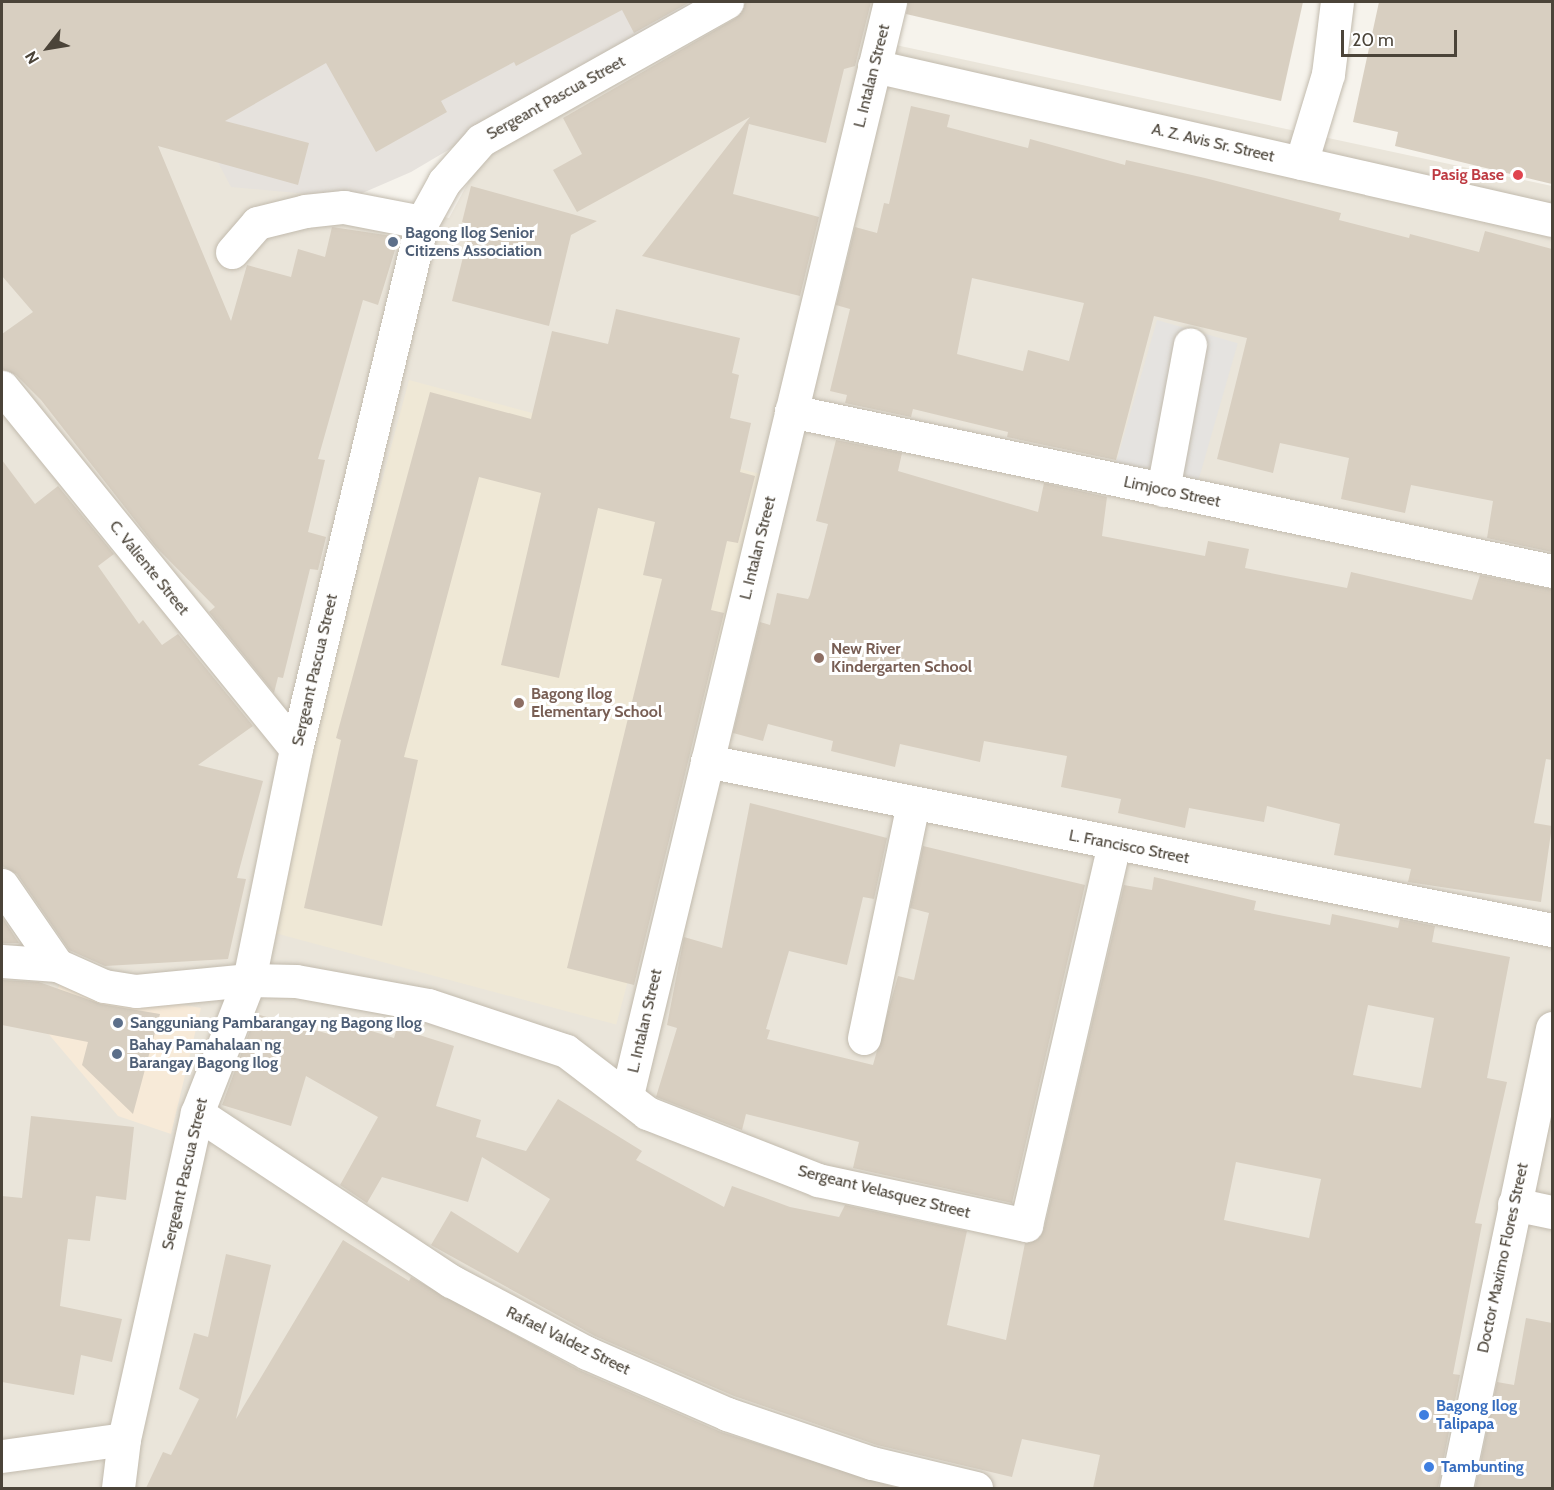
<!DOCTYPE html>
<html>
<head>
<meta charset="utf-8">
<style>
  body { margin:0 }
  #map { position:relative; width:1554px; height:1490px; overflow:hidden; background:#f6f3ec; font-family:Cabin,sans-serif }
  div>[style] { position:absolute }
  .residential>* { inset:0; background:#eae5da }
  .commercial>* { inset:0; background:#f7ead8 }
  .industrial>* { inset:0; background:#e6e2dd }
  .education>* { inset:0; background:#efe8d6; transform-origin:0 0 }
  .parking>* { inset:0; background:#e5e3e0; transform-origin:0 0 }
  .building>* { inset:0; background:#d8cfc1 }
  .roads { filter:drop-shadow(0 0 2px #c2bbae) drop-shadow(0 0 2px #c2bbae) }
  .minor>* { height:33px; margin:-16.5px; padding:0 16.5px; transform-origin:16.5px; border-radius:16.5px; background:#fff }
  .dots>* { width:16px; height:16px; translate:-50% -50%; box-sizing:border-box; border:3px solid #fff; border-radius:50% }
  span { translate:-50% -50%; white-space:nowrap; text-align:center; line-height:1.15; -webkit-text-stroke:6px #fff; paint-order:stroke }
  .street-label { font-size:16px; color:#4b4439 }
  .health-label { font-size:16px; color:#be3a42; font-weight:700 }
  .right { translate:-100% -50%; text-align:right }
  .service-label { font-size:16px; color:#4e5e75; font-weight:700 }
  .left { translate:0 -50%; text-align:left }
  .education-label { font-size:16px; color:#785e54; font-weight:700 }
  .shop-label { font-size:16px; color:#366cbe; font-weight:700 }
  .frame { position:absolute; inset:0; border:3px solid #4b4439; pointer-events:none }
  .north { position:absolute; left:18px; top:18px; width:60px; height:60px; -webkit-text-stroke:4px #fff; paint-order:stroke; rotate:239deg; font-size:16px; font-weight:700; line-height:24px; text-align:center; color:#4b4439 }
  .north::after { content:''; display:block; margin:auto; width:21px; height:27px; background:#4b4439; clip-path:polygon(50% 0,100% 100%,50% 72%,0 100%) }
  .scale { position:absolute; left:1341px; top:30px; width:116px; height:27px; box-sizing:border-box; border:3px solid #4b4439; border-top:0; padding-left:8px; font-size:18px; line-height:21px; white-space:nowrap; color:#4b4439; -webkit-text-stroke:4px #fff; paint-order:stroke }
</style>
</head>
<body>
<div id="map">
  <div class="residential">
    <i style="clip-path:polygon(2px 2px,109px 2px,124px 27px,351px 198px,449px 218px,489px 144px,738px 2px,885px 2px,877px 41px,1552px 186px,1552px 1488px,2px 1488px)"></i>
  </div>
  <div class="commercial">
    <i style="clip-path:polygon(60px 982px,201px 1008px,171px 1134px,118px 1116px,46px 1031px)"></i>
  </div>
  <div class="industrial">
    <i style="clip-path:polygon(109px 2px,699px 2px,411px 172px,351px 198px,231px 187px,149px 32px,124px 27px)"></i>
  </div>
  <div class="education">
    <i style="left:409px;top:380px;width:367px;height:569px;rotate:15deg"></i>
  </div>
  <div class="parking">
    <i style="left:1157px;top:320px;width:84px;height:154px;rotate:16deg"></i>
  </div>
  <div class="building">
    <i style="clip-path:polygon(2px 2px,690px 2px,634px 33px,622px 10px,516px 66px,514px 62px,441px 101px,447px 112px,376px 152px,326px 63px,225px 121px,309px 143px,298px 185px,158px 146px,231px 321px,247px 265px,291px 277px,298px 249px,325px 257px,332px 227px,399px 237px,378px 305px,363px 300px,318px 459px,325px 460px,308px 532px,326px 537px,318px 570px,310px 569px,283px 678px,278px 677px,274px 693px,209px 612px,215px 607px,156px 547px,41px 400px,16px 375px,2px 369px,2px 334px,33px 312px,2px 276px)"></i>
    <i style="clip-path:polygon(746px 2px,871px 2px,855px 66px,844px 69px,826px 143px,749px 124px,733px 194px,819px 217px,800px 296px,642px 256px,750px 117px,577px 212px,553px 170px,582px 154px,563px 118px,736px 18px)"></i>
    <i style="clip-path:polygon(908px 2px,1303px 2px,1281px 101px,906px 14px)"></i>
    <i style="clip-path:polygon(1379px 2px,1552px 2px,1552px 184px,1395px 146px,1398px 132px,1353px 122px)"></i>
    <i style="clip-path:polygon(evenodd,911px 106px,950px 115px,947px 127px,1028px 148px,1030px 139px,1125px 165px,1126px 160px,1205px 178px,1341px 213px,1339px 220px,1409px 238px,1410px 234px,1479px 252px,1485px 231px,1552px 249px,1552px 552px,1487px 538px,1493px 501px,1411px 485px,1405px 513px,1341px 499px,1349px 458px,1280px 443px,1273px 473px,1217px 459px,1247px 338px,1154px 316px,1116px 460px,1007px 437px,1008px 432px,913px 409px,911px 417px,845px 403px,847px 395px,830px 391px,850px 309px,836px 305px,855px 227px,877px 233px,884px 203px,889px 204px,911px 106px,972px 278px,1084px 303px,1069px 361px,1028px 350px,1023px 371px,957px 354px,972px 278px)"></i>
    <i style="clip-path:polygon(471px 186px,597px 221px,571px 235px,549px 326px,452px 301px,471px 225px,462px 222px)"></i>
    <i style="clip-path:polygon(616px 309px,740px 338px,732px 373px,739px 375px,730px 418px,751px 423px,740px 472px,755px 476px,738px 543px,727px 541px,711px 610px,724px 613px,634px 985px,567px 968px,662px 579px,643px 575px,655px 522px,598px 508px,559px 678px,501px 665px,541px 493px,479px 477px,404px 757px,418px 760px,382px 926px,304px 908px,341px 740px,336px 738px,430px 392px,531px 419px,552px 331px,608px 344px)"></i>
    <i style="clip-path:polygon(836px 440px,902px 453px,898px 471px,1038px 512px,1044px 483px,1107px 497px,1102px 536px,1205px 556px,1208px 541px,1249px 549px,1245px 568px,1347px 588px,1351px 572px,1472px 600px,1480px 575px,1552px 589px,1552px 760px,1546px 759px,1534px 823px,1552px 826px,1541px 902px,1408px 882px,1411px 869px,1334px 855px,1340px 824px,1267px 806px,1264px 822px,1189px 808px,1185px 828px,1118px 813px,1121px 799px,1061px 787px,1067px 756px,984px 741px,980px 762px,900px 744px,895px 767px,831px 751px,833px 741px,768px 724px,763px 741px,733px 733px,760px 622px,770px 625px,777px 593px,808px 599px,810px 595px,828px 524px,816px 521px)"></i>
    <i style="clip-path:polygon(2px 460px,35px 504px,58px 486px,114px 554px,98px 566px,139px 624px,143px 620px,162px 645px,178px 634px,253px 726px,198px 765px,263px 781px,237px 878px,246px 879px,228px 959px,105px 966px,69px 950px,17px 874px,2px 866px)"></i>
    <i style="clip-path:polygon(750px 803px,887px 838px,874px 899px,863px 897px,847px 965px,789px 951px,766px 1029px,770px 1030px,767px 1039px,873px 1065px,898px 976px,914px 980px,929px 913px,910px 908px,923px 846px,1085px 885px,1012px 1203px,853px 1168px,859px 1142px,746px 1114px,742px 1130px,656px 1097px,677px 1028px,667px 1025px,684px 937px,722px 948px)"></i>
    <i style="clip-path:polygon(evenodd,1154px 877px,1256px 901px,1254px 910px,1330px 925px,1332px 914px,1398px 928px,1400px 919px,1435px 926px,1432px 942px,1510px 957px,1487px 1078px,1507px 1082px,1475px 1223px,1482px 1224px,1453px 1374px,1460px 1375px,1438px 1488px,1093px 1488px,1100px 1455px,1022px 1439px,1012px 1477px,877px 1445px,734px 1396px,595px 1336px,431px 1245px,451px 1211px,518px 1253px,550px 1199px,482px 1157px,468px 1202px,382px 1177px,367px 1203px,340px 1185px,378px 1117px,306px 1076px,291px 1126px,222px 1105px,256px 1014px,329px 1034px,333px 1019px,394px 1038px,397px 1028px,454px 1046px,436px 1106px,481px 1120px,476px 1137px,526px 1151px,558px 1099px,642px 1151px,636px 1160px,724px 1207px,732px 1186px,790px 1207px,839px 1217px,845px 1205px,967px 1231px,947px 1325px,1006px 1340px,1025px 1243px,1039px 1238px,1044px 1229px,1124px 885px,1152px 890px,1154px 877px,1368px 1005px,1434px 1018px,1421px 1088px,1353px 1075px,1368px 1005px,1154px 877px,1236px 1162px,1321px 1179px,1309px 1238px,1224px 1220px,1236px 1162px)"></i>
    <i style="clip-path:polygon(2px 917px,19px 943px,2px 943px)"></i>
    <i style="clip-path:polygon(2px 980px,39px 982px,101px 1004px,160px 1014px,133px 1114px,82px 1065px,88px 1042px,2px 1025px)"></i>
    <i style="clip-path:polygon(31px 1116px,134px 1127px,126px 1200px,96px 1196px,90px 1241px,68px 1239px,60px 1306px,122px 1319px,112px 1362px,81px 1355px,74px 1395px,2px 1382px,2px 1196px,22px 1198px)"></i>
    <i style="clip-path:polygon(343px 1240px,409px 1281px,411px 1277px,579px 1370px,721px 1432px,898px 1488px,146px 1488px,163px 1452px,171px 1455px,199px 1399px,179px 1389px,194px 1333px,208px 1337px,226px 1254px,271px 1265px,236px 1419px)"></i>
    <i style="clip-path:polygon(1526px 1318px,1552px 1323px,1552px 1488px,1475px 1488px,1497px 1382px,1514px 1385px)"></i>
  </div>
  <div class="roads">
    <div class="minor">
      <i style="left:874px;top:66px;width:695px;rotate:12.8deg"></i>
      <i style="left:1301px;top:163px;width:93px;rotate:-73.1deg"></i>
      <i style="left:1328px;top:74px;width:73px;rotate:-82.9deg"></i>
      <i style="left:232px;top:252px;width:38px;rotate:-49deg"></i>
      <i style="left:257px;top:223px;width:49px;rotate:-14deg"></i>
      <i style="left:305px;top:211px;width:39px;rotate:-6deg"></i>
      <i style="left:344px;top:207px;width:79px;rotate:10.9deg"></i>
      <i style="left:2px;top:387px;width:466px;rotate:50.9deg"></i>
      <i style="left:791px;top:411px;width:778px;rotate:11.87deg"></i>
      <i style="left:1163px;top:490px;width:148px;rotate:-79.5deg"></i>
      <i style="left:707px;top:761px;width:862px;rotate:11.31deg"></i>
      <i style="left:2px;top:885px;width:97px;rotate:55.5deg"></i>
      <i style="left:2px;top:961px;width:55px;rotate:4.2deg"></i>
      <i style="left:57px;top:965px;width:51px;rotate:24.1deg"></i>
      <i style="left:104px;top:986px;width:32px;rotate:9deg"></i>
      <i style="left:136px;top:991px;width:114px;rotate:-5.6deg"></i>
      <i style="left:249px;top:980px;width:47px;rotate:1.2deg"></i>
      <i style="left:296px;top:981px;width:134px;rotate:10.3deg"></i>
      <i style="left:428px;top:1005px;width:145px;rotate:18.4deg"></i>
      <i style="left:566px;top:1051px;width:102px;rotate:37.4deg"></i>
      <i style="left:647px;top:1113px;width:184px;rotate:21.4deg"></i>
      <i style="left:818px;top:1180px;width:213px;rotate:12.2deg"></i>
      <i style="left:1026px;top:1225px;width:391px;rotate:-77deg"></i>
      <i style="left:864px;top:1038px;width:240px;rotate:-78.2deg"></i>
      <i style="left:627px;top:1095px;width:1124px;rotate:-76.47deg"></i>
      <i style="left:197px;top:1113px;width:305px;rotate:33.5deg"></i>
      <i style="left:451px;top:1281px;width:154px;rotate:27.9deg"></i>
      <i style="left:587px;top:1353px;width:153px;rotate:23.5deg"></i>
      <i style="left:727px;top:1414px;width:153px;rotate:18.7deg"></i>
      <i style="left:872px;top:1463px;width:107px;rotate:13.5deg"></i>
      <i style="left:1514px;top:1204px;width:39px;rotate:12deg"></i>
      <i style="left:2px;top:1456px;width:123px;rotate:-7.9deg"></i>
      <i style="left:118px;top:1488px;width:49px;rotate:-83deg"></i>
      <i style="left:124px;top:1439px;width:334px;rotate:-77.4deg"></i>
      <i style="left:197px;top:1113px;width:143px;rotate:-68.6deg"></i>
      <i style="left:249px;top:980px;width:236px;rotate:-78.5deg"></i>
      <i style="left:296px;top:749px;width:542px;rotate:-76.55deg"></i>
      <i style="left:422px;top:222px;width:46px;rotate:-61.2deg"></i>
      <i style="left:444px;top:182px;width:56px;rotate:-48.6deg"></i>
      <i style="left:481px;top:140px;width:282px;rotate:-29.3deg"></i>
      <i style="left:1456px;top:1488px;width:470px;rotate:-78.2deg"></i>
    </div>
  </div>
  <div class="dots">
    <i style="left:1518px;top:175px;background:#e0444e"></i>
    <i style="left:393px;top:242px;background:#5c6f8a"></i>
    <i style="left:819px;top:658px;background:#8d6e63"></i>
    <i style="left:519px;top:703px;background:#8d6e63"></i>
    <i style="left:118px;top:1023px;background:#5c6f8a"></i>
    <i style="left:117px;top:1054px;background:#5c6f8a"></i>
    <i style="left:1424px;top:1415px;background:#3f7fe0"></i>
    <i style="left:1429px;top:1467px;background:#3f7fe0"></i>
  </div>
  <div class="street-label">
    <span style="left:872px;top:76px;rotate:-76deg">L. Intalan Street</span>
    <span style="left:556px;top:98px;rotate:-29deg">Sergeant Pascua Street</span>
    <span style="left:1213px;top:143px;rotate:13deg">A. Z. Avis Sr. Street</span>
    <span style="left:1172px;top:492px;rotate:12deg">Limjoco Street</span>
    <span style="left:758px;top:548px;rotate:-76deg">L. Intalan Street</span>
    <span style="left:149px;top:568px;rotate:51deg">C. Valiente Street</span>
    <span style="left:315px;top:670px;rotate:-77deg">Sergeant Pascua Street</span>
    <span style="left:1129px;top:847px;rotate:11deg">L. Francisco Street</span>
    <span style="left:645px;top:1021px;rotate:-77deg">L. Intalan Street</span>
    <span style="left:185px;top:1174px;rotate:-77deg">Sergeant Pascua Street</span>
    <span style="left:884px;top:1192px;rotate:14deg">Sergeant Velasquez Street</span>
    <span style="left:1503px;top:1258px;rotate:-78deg">Doctor Maximo Flores Street</span>
    <span style="left:568px;top:1341px;rotate:26deg">Rafael Valdez Street</span>
  </div>
  <div class="health-label">
    <span class="right" style="left:1504px;top:175px">Pasig Base</span>
  </div>
  <div class="service-label">
    <span class="left" style="left:405px;top:242px">Bagong Ilog Senior<br>Citizens Association</span>
    <span class="left" style="left:130px;top:1023px">Sangguniang Pambarangay ng Bagong Ilog</span>
    <span class="left" style="left:129px;top:1054px">Bahay Pamahalaan ng<br>Barangay Bagong Ilog</span>
  </div>
  <div class="education-label">
    <span class="left" style="left:831px;top:658px">New River<br>Kindergarten School</span>
    <span class="left" style="left:531px;top:703px">Bagong Ilog<br>Elementary School</span>
  </div>
  <div class="shop-label">
    <span class="left" style="left:1436px;top:1415px">Bagong Ilog<br>Talipapa</span>
    <span class="left" style="left:1441px;top:1467px">Tambunting</span>
  </div>
  <div class="frame"></div>
  <div class="north">N</div>
  <div class="scale">20 m</div>
</div>
</body>
</html>
